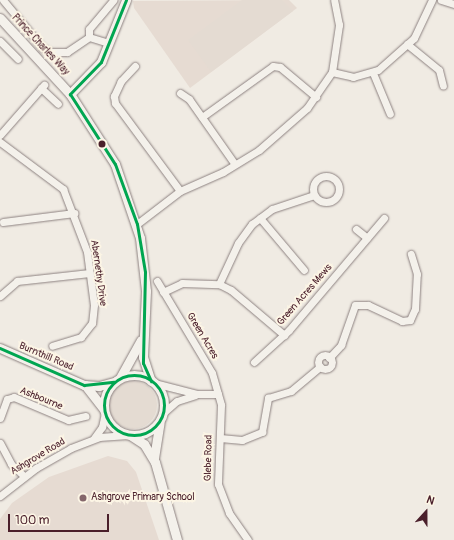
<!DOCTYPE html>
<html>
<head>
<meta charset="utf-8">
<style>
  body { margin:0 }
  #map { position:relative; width:454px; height:540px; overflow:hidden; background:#f0ebe3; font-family:Pangolin,sans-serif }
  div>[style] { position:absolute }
  .built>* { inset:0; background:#e6dbd2 }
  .green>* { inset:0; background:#e4dbd2 }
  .round { border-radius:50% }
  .roads { filter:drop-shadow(0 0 1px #8d8281) drop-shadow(0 0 1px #8d8281) }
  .minor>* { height:7px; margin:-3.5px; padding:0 3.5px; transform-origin:3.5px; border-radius:3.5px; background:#f4f1eb }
  .minor>.ring { margin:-3.5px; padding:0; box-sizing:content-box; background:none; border:7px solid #f4f1eb; border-radius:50% }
  .tertiary>* { height:9px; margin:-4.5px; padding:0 4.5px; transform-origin:4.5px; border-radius:4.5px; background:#f4f1eb }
  .tertiary>.ring { margin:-4.5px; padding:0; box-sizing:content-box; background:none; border:9px solid #f4f1eb; border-radius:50% }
  .bus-1>* { height:3px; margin:-1.5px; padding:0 1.5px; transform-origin:1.5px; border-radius:1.5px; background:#00a651 }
  .bus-1>.ring { margin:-1.5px; padding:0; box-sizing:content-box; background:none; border:3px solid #00a651; border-radius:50% }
  .dots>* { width:11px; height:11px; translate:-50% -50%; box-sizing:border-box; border:2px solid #fcf5e5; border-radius:50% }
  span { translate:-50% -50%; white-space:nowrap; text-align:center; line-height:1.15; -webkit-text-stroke:4px #fcf5e5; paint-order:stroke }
  .street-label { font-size:10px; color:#4a1f2b }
  .poi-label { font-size:10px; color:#4a1f2b }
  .left { translate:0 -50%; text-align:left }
  .north { position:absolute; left:406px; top:492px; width:40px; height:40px; -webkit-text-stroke:3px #fcf5e5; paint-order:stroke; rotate:21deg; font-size:11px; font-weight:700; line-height:16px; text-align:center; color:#4a1f2b }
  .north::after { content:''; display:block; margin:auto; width:14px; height:18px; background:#4a1f2b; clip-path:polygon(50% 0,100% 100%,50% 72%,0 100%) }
  .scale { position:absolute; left:8px; top:514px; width:101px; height:18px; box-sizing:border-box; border:2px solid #4a1f2b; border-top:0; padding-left:5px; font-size:12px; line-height:14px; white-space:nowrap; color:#4a1f2b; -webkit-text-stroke:3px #fcf5e5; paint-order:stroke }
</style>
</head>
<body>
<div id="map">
  <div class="built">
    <i style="clip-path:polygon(289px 0,297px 8px,190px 88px,134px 8px,133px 1px)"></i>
    <i style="clip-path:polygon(108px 456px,127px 461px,136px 472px,159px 540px,0 540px,0 519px,12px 503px,49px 477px)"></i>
  </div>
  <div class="green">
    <i style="clip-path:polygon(242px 0,282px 0,293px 11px,211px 72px,188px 40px)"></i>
    <i class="round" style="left:109px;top:381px;width:48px;height:48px"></i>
  </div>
  <div class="roads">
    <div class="minor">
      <i style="left:3px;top:0;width:62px;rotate:50.2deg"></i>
      <i style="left:43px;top:48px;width:9px;rotate:27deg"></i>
      <i style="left:51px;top:52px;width:16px"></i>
      <i style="left:67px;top:52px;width:27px;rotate:-34deg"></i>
      <i style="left:89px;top:37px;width:21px;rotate:17deg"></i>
      <i style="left:441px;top:0;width:14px;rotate:17deg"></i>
      <i style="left:89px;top:37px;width:8px;rotate:-90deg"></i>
      <i style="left:89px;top:29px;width:38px;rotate:-50deg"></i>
      <i style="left:0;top:41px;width:25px;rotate:45deg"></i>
      <i style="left:407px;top:44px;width:41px;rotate:39.1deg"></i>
      <i style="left:439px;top:70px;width:16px;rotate:76deg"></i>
      <i style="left:135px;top:66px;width:21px;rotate:133deg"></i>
      <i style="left:121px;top:81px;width:17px;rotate:115deg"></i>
      <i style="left:114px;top:96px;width:7px;rotate:82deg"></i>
      <i style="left:115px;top:103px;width:109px;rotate:53.5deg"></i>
      <i style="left:332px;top:72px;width:22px;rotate:13deg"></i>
      <i style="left:353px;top:77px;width:26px;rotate:-16deg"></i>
      <i style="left:378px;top:70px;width:48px;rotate:-41.6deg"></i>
      <i style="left:414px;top:38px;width:42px;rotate:-64.7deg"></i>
      <i style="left:373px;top:73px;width:44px;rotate:67.5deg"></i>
      <i style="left:41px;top:88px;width:23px;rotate:43deg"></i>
      <i style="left:180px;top:93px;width:11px;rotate:34deg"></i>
      <i style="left:189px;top:99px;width:78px;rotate:54.9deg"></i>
      <i style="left:202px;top:117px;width:87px;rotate:-35.7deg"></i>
      <i style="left:273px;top:66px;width:7px;rotate:8deg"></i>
      <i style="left:280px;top:67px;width:47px;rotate:39.8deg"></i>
      <i style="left:0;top:135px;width:67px;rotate:-48.7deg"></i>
      <i style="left:0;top:142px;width:79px;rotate:36.7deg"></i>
      <i style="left:63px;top:189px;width:67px;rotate:69.1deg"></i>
      <i style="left:87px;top:252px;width:53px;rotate:82.5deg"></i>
      <i style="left:94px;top:305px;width:18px;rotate:96deg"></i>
      <i style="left:92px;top:323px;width:18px;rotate:128deg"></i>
      <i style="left:81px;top:337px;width:30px;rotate:163deg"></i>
      <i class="ring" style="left:313px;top:176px;width:19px;height:19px"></i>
      <i style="left:260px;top:218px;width:68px;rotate:49.8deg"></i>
      <i style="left:3px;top:222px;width:72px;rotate:-7.2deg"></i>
      <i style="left:137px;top:224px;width:54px;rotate:-37.5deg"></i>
      <i style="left:180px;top:191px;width:47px;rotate:-23.8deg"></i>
      <i style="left:223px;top:172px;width:42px;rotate:-31.4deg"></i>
      <i style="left:259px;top:150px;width:64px;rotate:-41.2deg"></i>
      <i style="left:307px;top:108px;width:44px;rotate:-55.2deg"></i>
      <i style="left:332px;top:72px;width:48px;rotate:-81.5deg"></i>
      <i style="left:339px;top:25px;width:25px;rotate:-101deg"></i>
      <i style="left:356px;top:229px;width:14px;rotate:39deg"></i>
      <i style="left:157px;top:281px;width:107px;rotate:59.1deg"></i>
      <i style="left:212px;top:373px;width:33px;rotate:74deg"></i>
      <i style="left:221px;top:405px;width:79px;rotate:92.2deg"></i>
      <i style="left:218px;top:484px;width:31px;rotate:69deg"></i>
      <i style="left:229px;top:513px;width:33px;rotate:55deg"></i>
      <i style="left:219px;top:284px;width:45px;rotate:-65.1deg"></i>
      <i style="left:238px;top:243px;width:24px;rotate:-54deg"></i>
      <i style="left:252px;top:224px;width:25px;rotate:-37deg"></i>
      <i style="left:272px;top:209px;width:44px;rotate:-18.4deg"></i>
      <i style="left:163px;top:292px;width:21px;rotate:-25deg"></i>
      <i style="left:182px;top:283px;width:37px;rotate:2deg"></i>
      <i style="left:219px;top:284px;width:13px;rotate:27deg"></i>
      <i style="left:231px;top:290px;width:70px;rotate:40.3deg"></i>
      <i style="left:0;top:296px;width:23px;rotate:-41deg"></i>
      <i style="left:17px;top:281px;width:73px;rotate:-6.3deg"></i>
      <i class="ring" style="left:318px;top:355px;width:7px;height:7px"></i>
      <i style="left:329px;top:358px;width:18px;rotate:-47deg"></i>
      <i style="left:341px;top:345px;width:42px;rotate:-70.7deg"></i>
      <i style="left:355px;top:305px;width:13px"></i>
      <i style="left:368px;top:305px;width:38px;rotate:25deg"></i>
      <i style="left:402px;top:321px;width:8px;rotate:-7deg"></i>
      <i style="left:410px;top:320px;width:12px;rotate:-66deg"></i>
      <i style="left:415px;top:309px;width:35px;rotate:-87deg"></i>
      <i style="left:417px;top:274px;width:21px;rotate:-107deg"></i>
      <i style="left:254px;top:362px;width:47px;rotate:-42.4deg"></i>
      <i style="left:289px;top:330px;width:147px;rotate:-49.7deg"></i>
      <i style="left:154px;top:383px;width:44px;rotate:14.3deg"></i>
      <i style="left:197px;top:394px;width:21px"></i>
      <i style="left:163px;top:413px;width:18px;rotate:-41deg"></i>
      <i style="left:177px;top:401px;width:19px;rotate:-18deg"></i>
      <i style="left:0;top:418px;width:20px;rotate:-70deg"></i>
      <i style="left:7px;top:399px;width:7px;rotate:-16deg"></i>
      <i style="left:14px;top:397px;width:59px;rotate:23.1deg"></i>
      <i style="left:68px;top:420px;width:18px;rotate:-13deg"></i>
      <i style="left:94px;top:438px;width:14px;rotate:-54deg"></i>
      <i style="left:102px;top:427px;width:14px;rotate:-78deg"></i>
      <i style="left:220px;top:438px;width:22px;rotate:5deg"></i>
      <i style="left:242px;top:440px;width:22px;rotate:-22deg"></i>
      <i style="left:262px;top:432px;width:35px;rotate:-80deg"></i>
      <i style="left:268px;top:398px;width:24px;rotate:-17deg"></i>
      <i style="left:291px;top:391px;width:38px;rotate:-40deg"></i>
      <i style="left:0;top:443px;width:24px;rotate:62deg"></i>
      <i style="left:11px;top:464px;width:18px;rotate:43deg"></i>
      <i style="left:0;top:496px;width:46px;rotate:-37.9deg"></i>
      <i style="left:36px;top:468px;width:40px;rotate:-29.7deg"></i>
      <i style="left:71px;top:448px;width:30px;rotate:-21deg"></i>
      <i style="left:99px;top:437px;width:29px;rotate:-4deg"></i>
    </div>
    <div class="tertiary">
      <i style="left:0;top:18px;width:103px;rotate:47.4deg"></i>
      <i style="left:70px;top:94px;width:83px;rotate:57.3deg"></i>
      <i style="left:115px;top:164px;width:78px;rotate:71.3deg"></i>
      <i style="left:140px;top:238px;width:53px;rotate:83.5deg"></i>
      <i style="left:146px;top:291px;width:66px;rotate:92.6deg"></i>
      <i style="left:143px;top:357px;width:25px;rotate:72deg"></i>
      <i style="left:70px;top:94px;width:45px;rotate:-45.9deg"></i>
      <i style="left:101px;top:62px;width:67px;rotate:-68deg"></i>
      <i style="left:0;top:348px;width:92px;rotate:23.8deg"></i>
      <i style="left:84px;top:385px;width:15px;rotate:4deg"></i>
      <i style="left:99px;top:386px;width:16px;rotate:-15deg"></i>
      <i class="ring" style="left:104px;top:375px;width:51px;height:51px"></i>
      <i style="left:120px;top:378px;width:43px;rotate:-61.1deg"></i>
      <i style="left:85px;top:385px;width:31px;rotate:52deg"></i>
      <i style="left:130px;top:435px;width:17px;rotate:33deg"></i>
      <i style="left:144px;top:444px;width:21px;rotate:59deg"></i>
      <i style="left:155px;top:462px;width:81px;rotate:74.2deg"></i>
      <i style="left:154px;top:458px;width:36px;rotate:-81deg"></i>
    </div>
  </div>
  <div class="bus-1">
    <i style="left:126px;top:0;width:67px;rotate:112deg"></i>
    <i style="left:101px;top:62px;width:45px;rotate:134.1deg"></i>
    <i style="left:70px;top:94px;width:83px;rotate:57.3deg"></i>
    <i style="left:115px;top:164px;width:64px;rotate:69.9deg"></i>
    <i style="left:137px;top:224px;width:49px;rotate:80.5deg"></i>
    <i style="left:145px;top:272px;width:91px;rotate:91.3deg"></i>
    <i style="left:143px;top:363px;width:20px;rotate:66deg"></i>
    <i style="left:0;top:348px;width:92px;rotate:23.8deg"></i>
    <i style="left:84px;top:385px;width:30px;rotate:-6deg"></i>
    <i class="ring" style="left:104px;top:375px;width:57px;height:57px"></i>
  </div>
  <div class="dots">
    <i style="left:102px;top:144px;background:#4a1f2b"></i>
    <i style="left:83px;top:498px;background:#84666b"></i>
  </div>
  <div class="street-label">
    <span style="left:40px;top:45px;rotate:47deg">Prince Charles Way</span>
    <span style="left:98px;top:273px;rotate:82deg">Abernethy Drive</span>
    <span style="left:305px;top:295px;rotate:-49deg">Green Acres Mews</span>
    <span style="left:202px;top:336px;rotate:59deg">Green Acres</span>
    <span style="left:46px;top:357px;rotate:23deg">Burnthill Road</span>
    <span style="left:41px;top:399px;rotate:22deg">Ashbourne</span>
    <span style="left:38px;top:457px;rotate:-31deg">Ashgrove Road</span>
    <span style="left:209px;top:458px;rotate:-89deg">Glebe Road</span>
  </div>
  <div class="poi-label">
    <span class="left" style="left:91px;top:498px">Ashgrove Primary School</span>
  </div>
  <div class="north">N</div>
  <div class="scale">100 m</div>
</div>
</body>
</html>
